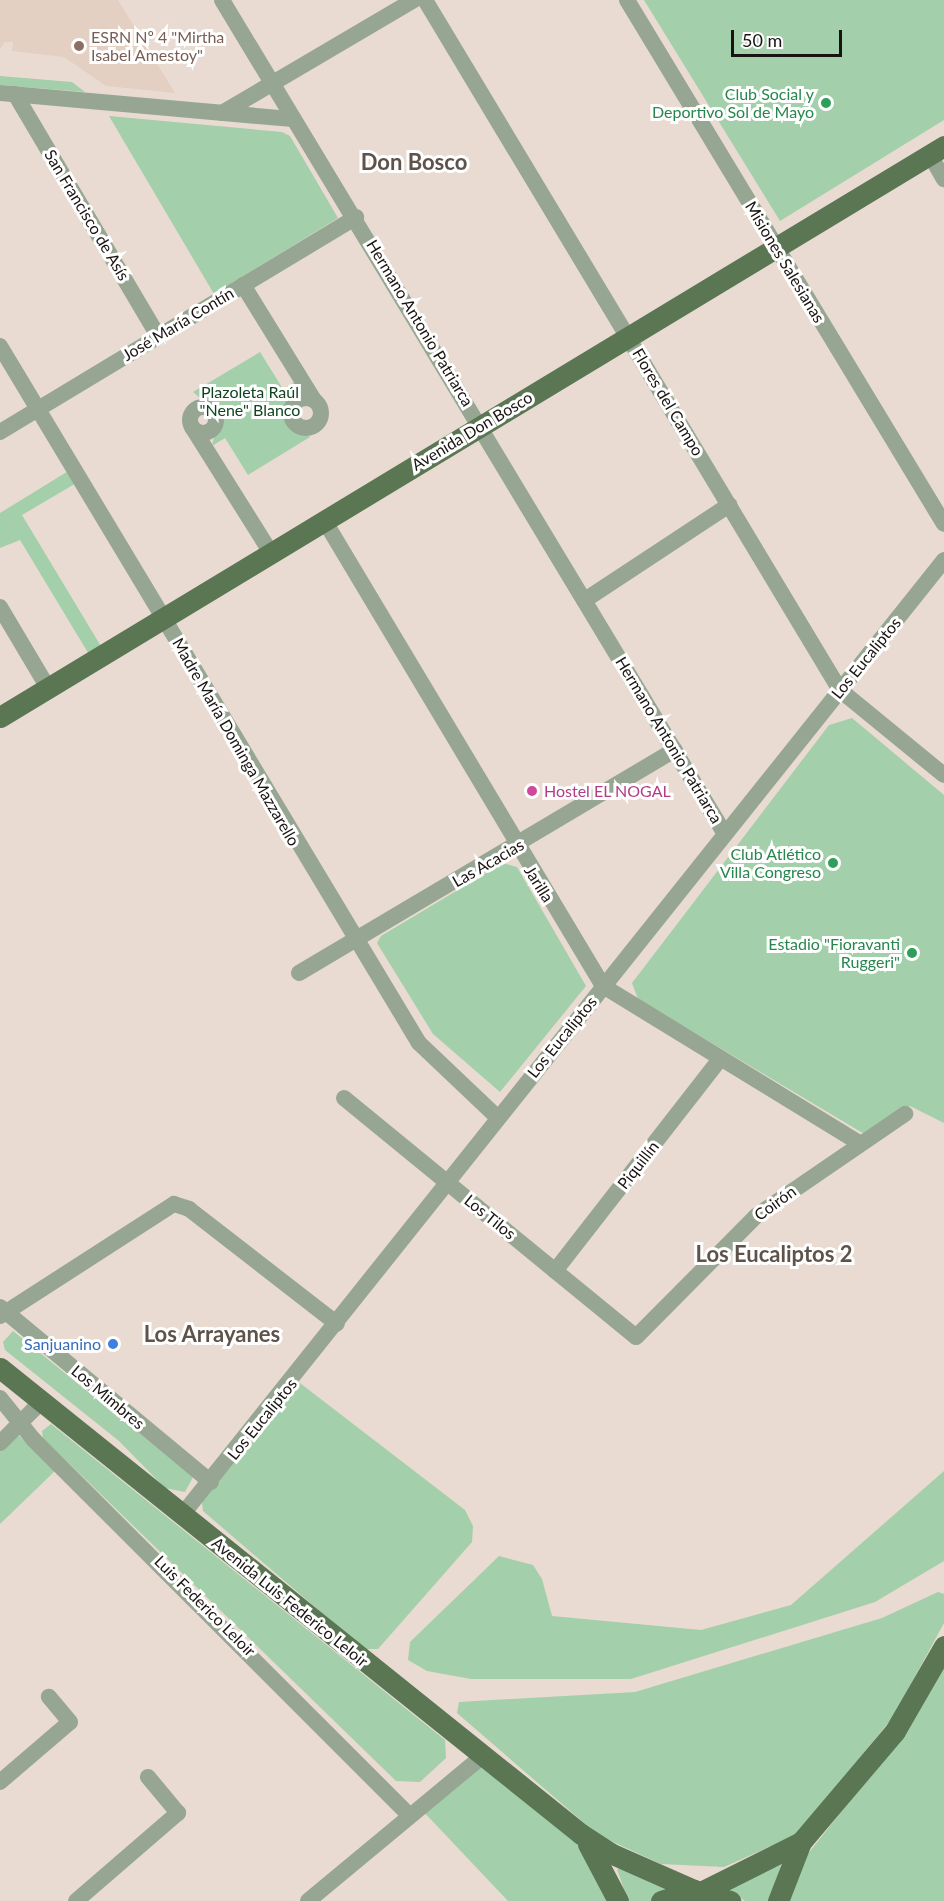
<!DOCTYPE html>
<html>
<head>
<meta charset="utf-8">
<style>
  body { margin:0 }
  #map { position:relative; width:944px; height:1901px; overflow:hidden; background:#e9dbd2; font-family:Lato,sans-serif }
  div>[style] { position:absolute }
  .built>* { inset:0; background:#e4d0c2 }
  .green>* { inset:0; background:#a3cfaa }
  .minor>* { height:16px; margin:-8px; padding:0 8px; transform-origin:8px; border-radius:8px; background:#96a692 }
  .minor>.ring { margin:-8px; padding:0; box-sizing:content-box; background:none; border:16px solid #96a692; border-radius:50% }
  .major>* { height:21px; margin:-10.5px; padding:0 10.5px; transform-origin:10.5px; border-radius:10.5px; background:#5a7653 }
  .dots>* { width:16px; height:16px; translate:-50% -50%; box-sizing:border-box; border:3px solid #fff; border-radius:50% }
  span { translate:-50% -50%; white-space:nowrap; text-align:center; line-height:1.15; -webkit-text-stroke:6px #fff; paint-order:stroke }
  .education-label { font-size:16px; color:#785e54 }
  .left { translate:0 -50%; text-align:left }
  .leisure-label { font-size:16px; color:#27864d }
  .right { translate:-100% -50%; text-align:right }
  .street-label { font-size:16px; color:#191411 }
  .park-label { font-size:16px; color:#104420 }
  .hotel-label { font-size:16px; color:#b23c85 }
  .shop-label { font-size:16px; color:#366cbe }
  .district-label { font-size:22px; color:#5e534b; font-weight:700 }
  .scale { position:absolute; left:731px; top:30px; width:111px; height:27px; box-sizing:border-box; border:3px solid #191411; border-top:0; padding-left:8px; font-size:18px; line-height:21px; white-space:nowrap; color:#191411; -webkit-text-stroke:4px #fff; paint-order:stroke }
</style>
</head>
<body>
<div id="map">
  <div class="built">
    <i style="clip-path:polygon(0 0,118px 0,175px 93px,106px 86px,64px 57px,12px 51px,13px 42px,5px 42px,0 49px)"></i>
  </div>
  <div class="green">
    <i style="clip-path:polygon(644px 0,944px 0,944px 120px,780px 221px)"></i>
    <i style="clip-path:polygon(0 76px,72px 82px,85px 92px,0 85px)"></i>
    <i style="clip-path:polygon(109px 116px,282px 132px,290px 136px,338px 218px,214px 294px)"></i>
    <i style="clip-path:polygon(260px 352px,283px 389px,295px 382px,286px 418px,310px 437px,248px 475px,225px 438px,212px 446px,219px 414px,193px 392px)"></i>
    <i style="clip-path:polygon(70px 470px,78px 482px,22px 515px,102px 648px,90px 656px,20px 540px,0 548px,0 513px)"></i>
    <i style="clip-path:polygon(852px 718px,944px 795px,944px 1123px,910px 1106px,866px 1135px,638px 999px,632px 983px,829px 725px)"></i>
    <i style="clip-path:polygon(503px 863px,517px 867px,586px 986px,500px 1092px,433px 1034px,377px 943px,381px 936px)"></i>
    <i style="clip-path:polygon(13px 1331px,193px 1477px,185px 1492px,165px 1488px,119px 1441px,5px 1350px,3px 1342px)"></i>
    <i style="clip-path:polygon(296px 1380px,465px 1510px,473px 1526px,472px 1542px,378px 1649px,364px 1649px,203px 1511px,202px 1502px)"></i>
    <i style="clip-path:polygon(51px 1424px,445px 1740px,446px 1758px,420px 1782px,396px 1781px,43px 1438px,42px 1431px)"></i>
    <i style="clip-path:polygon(18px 1435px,56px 1470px,0 1524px,0 1444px)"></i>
    <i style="clip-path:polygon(944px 1471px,944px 1561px,875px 1602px,631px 1679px,471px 1679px,427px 1671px,408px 1660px,410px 1642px,499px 1556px,533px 1565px,542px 1579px,552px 1616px,701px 1630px,791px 1605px)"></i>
    <i style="clip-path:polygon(938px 1592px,944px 1594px,944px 1623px,893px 1717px,798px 1834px,724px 1867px,661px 1864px,598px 1835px,457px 1713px,459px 1702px,635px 1692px,882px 1618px)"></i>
    <i style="clip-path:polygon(944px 1668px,944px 1901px,785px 1901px,799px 1865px,912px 1723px)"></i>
    <i style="clip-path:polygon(478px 1765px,574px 1838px,611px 1901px,508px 1901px,421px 1809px)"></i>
    <i style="clip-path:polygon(781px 1865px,771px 1901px,745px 1901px,730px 1890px,728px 1884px)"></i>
    <i style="clip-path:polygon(617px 1869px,622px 1868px,666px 1888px,651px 1901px,628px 1901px)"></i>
  </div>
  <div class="minor">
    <i style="left:222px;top:0;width:974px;rotate:58.91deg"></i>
    <i style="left:425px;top:0;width:805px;rotate:58.98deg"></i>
    <i style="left:840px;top:690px;width:134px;rotate:39.3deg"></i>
    <i style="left:627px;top:0;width:612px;rotate:58.83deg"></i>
    <i style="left:0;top:93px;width:291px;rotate:5.1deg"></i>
    <i style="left:15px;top:94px;width:281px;rotate:59.4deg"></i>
    <i style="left:222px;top:113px;width:223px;rotate:-30.5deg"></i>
    <i style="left:930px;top:155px;width:28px;rotate:60deg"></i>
    <i style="left:243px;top:285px;width:135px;rotate:58.3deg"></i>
    <i style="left:0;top:346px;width:813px;rotate:58.99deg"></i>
    <i style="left:419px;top:1043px;width:109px;rotate:43.5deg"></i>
    <i class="ring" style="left:291px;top:398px;width:14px;height:14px"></i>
    <i class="ring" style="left:190px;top:407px;width:10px;height:10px"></i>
    <i style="left:192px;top:427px;width:149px;rotate:57.9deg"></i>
    <i style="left:0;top:432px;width:416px;rotate:-31.1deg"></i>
    <i style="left:324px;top:520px;width:543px;rotate:59.09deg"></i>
    <i style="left:603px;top:986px;width:300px;rotate:31.5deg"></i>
    <i style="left:585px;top:600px;width:173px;rotate:-33.4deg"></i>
    <i style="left:0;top:607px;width:94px;rotate:59.3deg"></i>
    <i style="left:299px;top:973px;width:437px;rotate:-30.7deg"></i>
    <i style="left:344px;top:1098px;width:377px;rotate:39.3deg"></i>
    <i style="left:636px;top:1337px;width:170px;rotate:-45.2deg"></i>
    <i style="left:756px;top:1216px;width:181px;rotate:-34.4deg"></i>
    <i style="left:555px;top:1271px;width:269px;rotate:-52.1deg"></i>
    <i style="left:0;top:1307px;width:274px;rotate:39.7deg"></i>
    <i style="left:0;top:1316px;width:207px;rotate:-32.8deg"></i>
    <i style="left:174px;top:1204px;width:16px;rotate:18deg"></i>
    <i style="left:189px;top:1209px;width:187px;rotate:37.8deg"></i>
    <i style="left:0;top:1398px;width:53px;rotate:51.2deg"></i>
    <i style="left:33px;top:1439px;width:533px;rotate:45deg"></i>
    <i style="left:0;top:1443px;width:59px;rotate:-45deg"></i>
    <i style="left:182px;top:1515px;width:1222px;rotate:-51.41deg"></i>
    <i style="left:0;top:1782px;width:92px;rotate:-40.6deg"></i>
    <i style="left:70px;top:1722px;width:33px;rotate:-130deg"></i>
    <i style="left:76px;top:1901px;width:135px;rotate:-40.8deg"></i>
    <i style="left:178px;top:1813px;width:47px;rotate:-129.8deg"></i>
    <i style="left:308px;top:1901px;width:229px;rotate:-39.7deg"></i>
  </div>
  <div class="major">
    <i style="left:0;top:717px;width:1103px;rotate:-31.17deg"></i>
    <i style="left:0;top:1368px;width:745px;rotate:38.73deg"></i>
    <i style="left:581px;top:1834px;width:35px;rotate:33deg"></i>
    <i style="left:610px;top:1853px;width:92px;rotate:23.8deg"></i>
    <i style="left:588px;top:1844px;width:64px;rotate:62.2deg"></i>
    <i style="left:705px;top:1890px;width:107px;rotate:-26.6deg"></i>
    <i style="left:661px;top:1901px;width:35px;rotate:-18deg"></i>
    <i style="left:694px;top:1890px;width:38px;rotate:17deg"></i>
    <i style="left:778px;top:1901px;width:63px;rotate:-68.7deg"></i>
    <i style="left:801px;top:1842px;width:145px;rotate:-49.7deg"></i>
    <i style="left:895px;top:1731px;width:98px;rotate:-60deg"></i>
  </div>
  <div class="dots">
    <i style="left:79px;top:46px;background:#8d6e63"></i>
    <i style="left:826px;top:103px;background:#2e9e5b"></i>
    <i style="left:532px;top:791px;background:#d1479c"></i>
    <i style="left:833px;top:863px;background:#2e9e5b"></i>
    <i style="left:912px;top:953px;background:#2e9e5b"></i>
    <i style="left:113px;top:1344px;background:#3f7fe0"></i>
  </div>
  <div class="education-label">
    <span class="left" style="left:91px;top:46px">ESRN Nº 4 "Mirtha<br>Isabel Amestoy"</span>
  </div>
  <div class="leisure-label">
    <span class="right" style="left:814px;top:103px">Club Social y<br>Deportivo Sol de Mayo</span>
    <span class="right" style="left:821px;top:863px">Club Atlético<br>Villa Congreso</span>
    <span class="right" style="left:900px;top:953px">Estadio "Fioravanti<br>Ruggeri"</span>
  </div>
  <div class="street-label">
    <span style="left:87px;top:215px;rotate:59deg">San Francisco de Asís</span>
    <span style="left:785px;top:262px;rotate:59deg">Misiones Salesianas</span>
    <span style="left:420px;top:323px;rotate:59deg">Hermano Antonio Patriarca</span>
    <span style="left:178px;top:324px;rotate:-31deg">José María Contín</span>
    <span style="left:668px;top:402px;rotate:59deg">Flores del Campo</span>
    <span style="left:472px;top:431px;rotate:-31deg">Avenida Don Bosco</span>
    <span style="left:866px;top:658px;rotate:-51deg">Los Eucaliptos</span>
    <span style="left:669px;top:740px;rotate:59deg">Hermano Antonio Patriarca</span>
    <span style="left:236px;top:742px;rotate:60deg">Madre María Dominga Mazzarello</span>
    <span style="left:488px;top:863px;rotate:-30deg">Las Acacias</span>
    <span style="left:539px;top:884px;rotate:58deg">Jarilla</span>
    <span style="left:562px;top:1037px;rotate:-51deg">Los Eucaliptos</span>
    <span style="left:638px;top:1165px;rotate:-52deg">Piquillín</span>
    <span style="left:775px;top:1203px;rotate:-36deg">Coirón</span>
    <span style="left:490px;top:1217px;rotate:39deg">Los Tilos</span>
    <span style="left:108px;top:1397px;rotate:40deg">Los Mimbres</span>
    <span style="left:262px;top:1419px;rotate:-51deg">Los Eucaliptos</span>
    <span style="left:290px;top:1602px;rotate:39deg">Avenida Luis Federico Leloir</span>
    <span style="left:205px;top:1606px;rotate:45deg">Luis Federico Leloir</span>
  </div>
  <div class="park-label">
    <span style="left:250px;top:401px">Plazoleta Raúl<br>"Nene" Blanco</span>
  </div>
  <div class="hotel-label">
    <span class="left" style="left:544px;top:791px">Hostel EL NOGAL</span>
  </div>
  <div class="shop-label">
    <span class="right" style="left:101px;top:1344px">Sanjuanino</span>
  </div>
  <div class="district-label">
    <span style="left:414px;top:162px">Don Bosco</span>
    <span style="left:774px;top:1254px">Los Eucaliptos 2</span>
    <span style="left:212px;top:1334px">Los Arrayanes</span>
  </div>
  <div class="scale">50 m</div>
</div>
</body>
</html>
